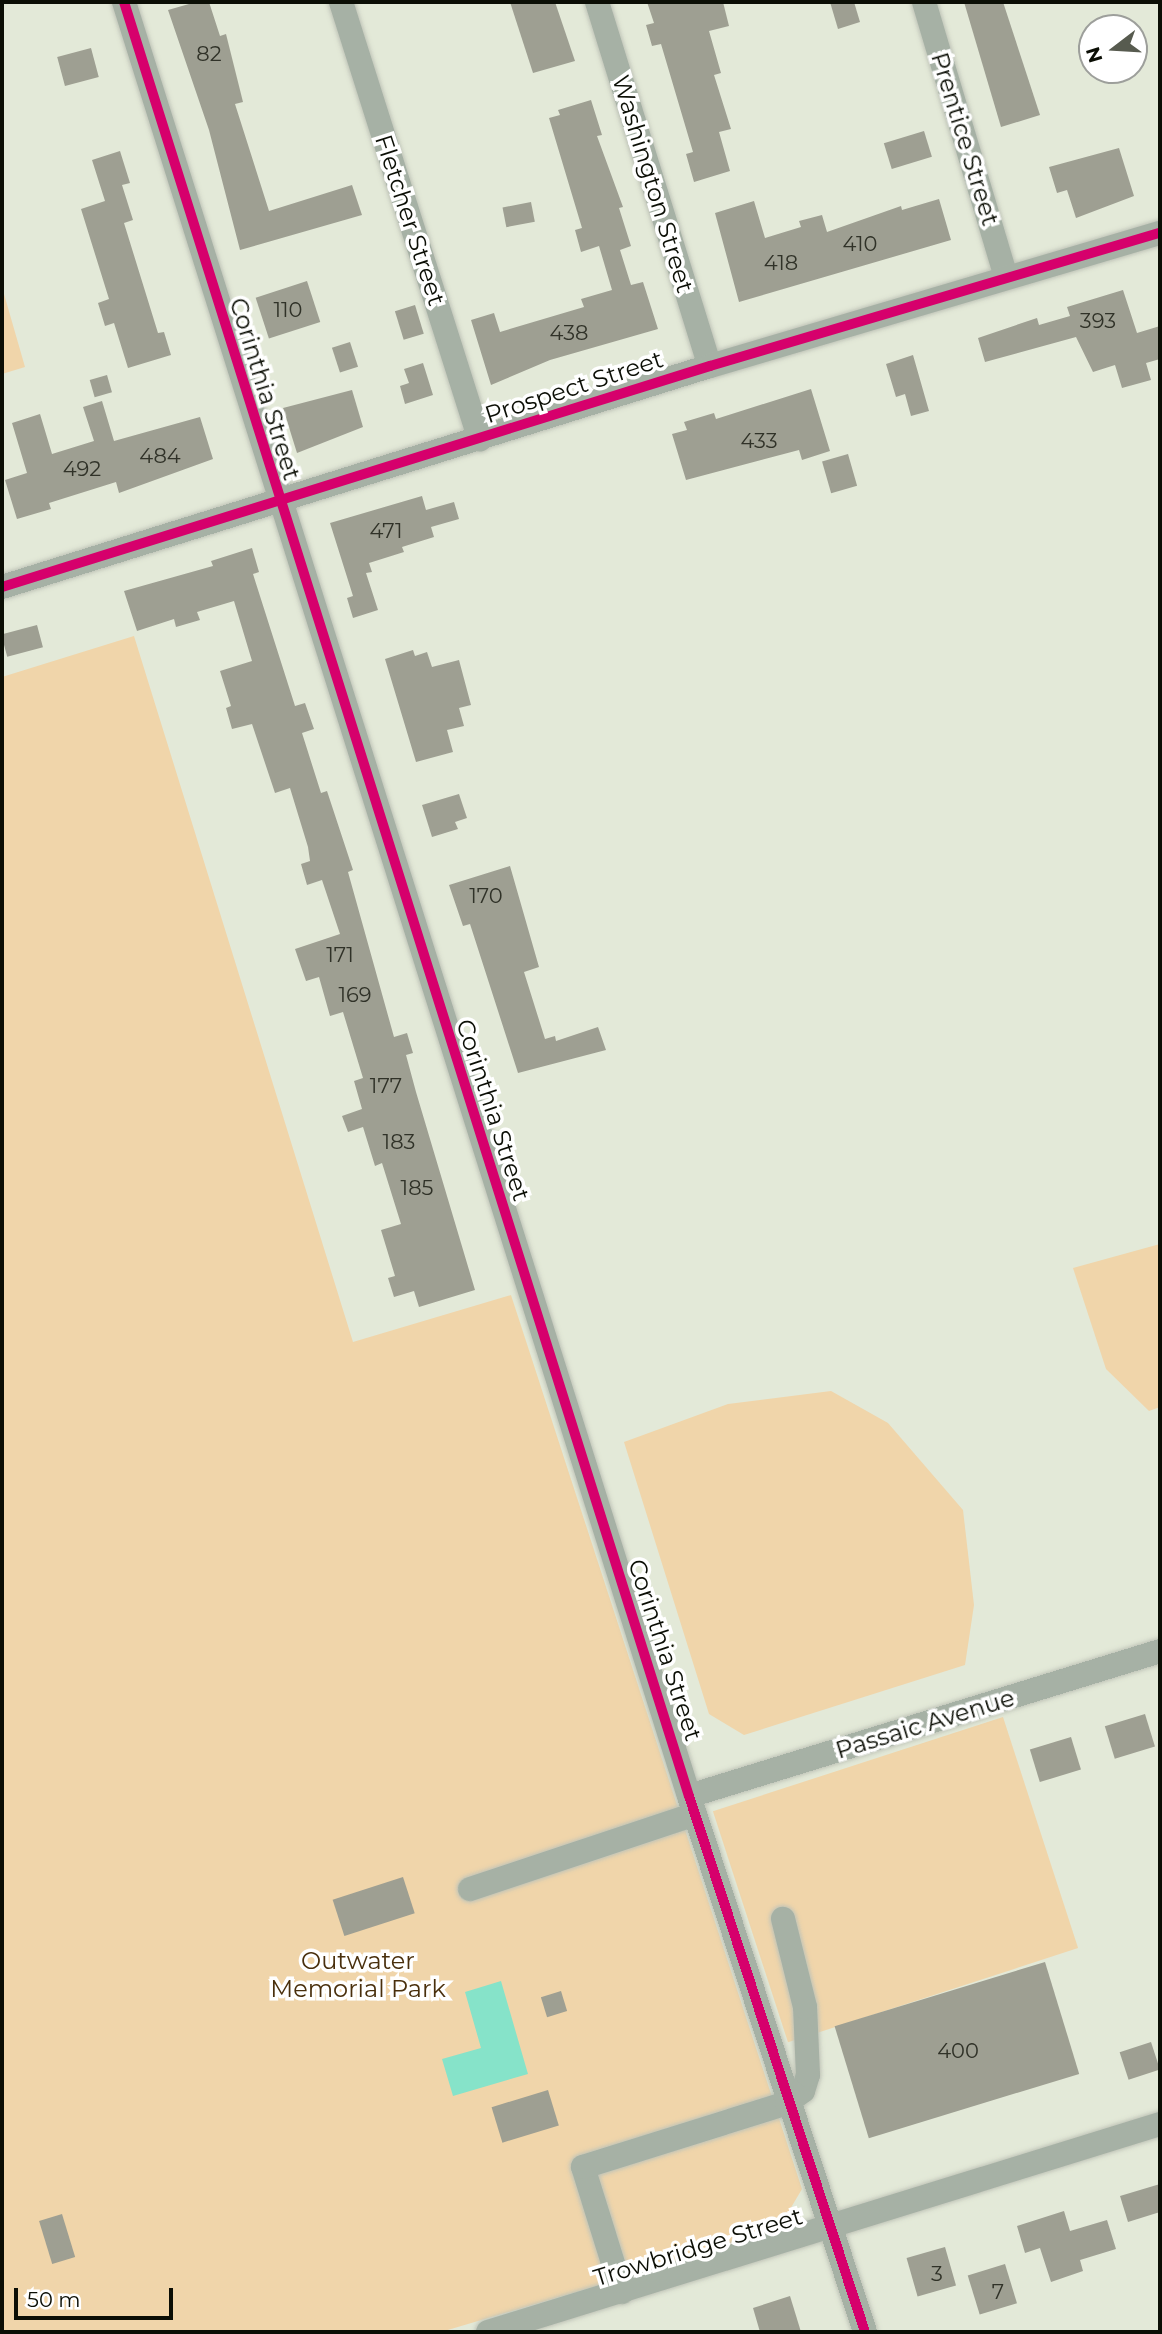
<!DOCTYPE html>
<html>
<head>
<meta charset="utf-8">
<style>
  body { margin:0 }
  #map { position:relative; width:1162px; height:2334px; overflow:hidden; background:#e3e9d8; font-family:Montserrat,sans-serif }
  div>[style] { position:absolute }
  .green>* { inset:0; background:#f0d5aa; transform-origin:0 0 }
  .water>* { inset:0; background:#86e3c9 }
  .building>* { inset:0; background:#9e9f92; transform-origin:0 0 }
  .roads { filter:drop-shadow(0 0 2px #c0c4b8) drop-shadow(0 0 2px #c0c4b8) }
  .minor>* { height:24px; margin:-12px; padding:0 12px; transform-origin:12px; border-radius:12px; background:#a6b1a5 }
  .cycleway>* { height:10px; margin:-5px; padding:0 5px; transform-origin:5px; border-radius:5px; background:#d6006c }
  span { translate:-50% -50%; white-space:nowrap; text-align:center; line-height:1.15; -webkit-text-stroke:7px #fff; paint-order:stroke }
  .number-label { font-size:21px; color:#303228 }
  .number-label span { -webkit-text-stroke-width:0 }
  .street-label { font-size:24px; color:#0b0e05 }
  .park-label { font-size:24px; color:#492f0c }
  .frame { position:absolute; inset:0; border:4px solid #0b0e05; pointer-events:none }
  .north { position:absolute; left:1078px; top:14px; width:70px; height:70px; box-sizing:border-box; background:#fff; border:2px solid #9d9f9b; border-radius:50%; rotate:253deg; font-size:19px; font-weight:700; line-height:28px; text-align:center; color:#0b0e05 }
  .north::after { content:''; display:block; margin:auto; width:24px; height:32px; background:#575b4f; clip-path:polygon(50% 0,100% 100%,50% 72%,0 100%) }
  .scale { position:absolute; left:14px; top:2288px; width:159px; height:32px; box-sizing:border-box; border:4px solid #0b0e05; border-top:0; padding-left:9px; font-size:21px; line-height:24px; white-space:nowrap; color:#0b0e05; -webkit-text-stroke:5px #fff; paint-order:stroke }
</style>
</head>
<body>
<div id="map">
  <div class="green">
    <i style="clip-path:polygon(2px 287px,25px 367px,2px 374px)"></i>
    <i style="clip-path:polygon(134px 636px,353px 1342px,511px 1295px,802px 2189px,776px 2233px,441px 2332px,4px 2332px,2px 2325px,2px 677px)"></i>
    <i style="clip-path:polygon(1160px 1244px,1160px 1407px,1149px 1411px,1106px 1369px,1073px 1268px)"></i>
    <i style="clip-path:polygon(831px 1391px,888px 1423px,963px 1510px,974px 1605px,965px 1665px,744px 1735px,709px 1714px,624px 1442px,728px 1404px)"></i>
    <i style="left:1003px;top:1717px;width:243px;height:305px;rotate:72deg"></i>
  </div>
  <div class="water">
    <i style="clip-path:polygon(501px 1981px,528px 2074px,453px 2096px,442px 2059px,481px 2048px,465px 1992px)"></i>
  </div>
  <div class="building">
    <i style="clip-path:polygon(196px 2px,209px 2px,220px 36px,226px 34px,243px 102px,235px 104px,269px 211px,352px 185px,362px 215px,240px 250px,209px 130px,168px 10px)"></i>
    <i style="clip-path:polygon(510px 2px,555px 2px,575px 61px,533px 73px)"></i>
    <i style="clip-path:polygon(647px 2px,723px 2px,729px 26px,709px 31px,721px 73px,714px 75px,731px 129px,719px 132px,730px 171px,694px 182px,686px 154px,693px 152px,661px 44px,652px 46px,646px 25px,654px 23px)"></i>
    <i style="clip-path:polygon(830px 2px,854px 2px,860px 22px,838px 29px)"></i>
    <i style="clip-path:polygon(964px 2px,1003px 2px,1040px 115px,1001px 127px)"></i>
    <i style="left:91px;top:48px;width:30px;height:35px;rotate:75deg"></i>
    <i style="clip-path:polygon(591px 100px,602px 135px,597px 136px,623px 207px,619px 208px,631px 246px,620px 250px,631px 285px,643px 282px,658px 329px,550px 360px,491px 385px,471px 320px,494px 313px,500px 332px,584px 307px,581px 299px,612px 290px,599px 246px,581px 252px,575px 230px,582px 228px,549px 118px,560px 115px,558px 110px)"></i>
    <i style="left:924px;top:131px;width:27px;height:42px;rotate:73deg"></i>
    <i style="clip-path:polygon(1119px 148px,1134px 196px,1076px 218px,1067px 190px,1057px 193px,1049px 167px)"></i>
    <i style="clip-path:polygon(120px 151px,130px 183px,122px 185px,133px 220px,124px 223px,158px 333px,164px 332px,171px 355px,128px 368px,114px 323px,105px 326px,98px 303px,109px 299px,81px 209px,105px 201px,92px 160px)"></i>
    <i style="clip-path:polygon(939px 199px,951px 240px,739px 302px,715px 213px,754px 201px,765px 238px,801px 227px,799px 221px,822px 215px,827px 232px,901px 206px,902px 210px)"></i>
    <i style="left:531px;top:202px;width:20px;height:29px;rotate:79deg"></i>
    <i style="left:307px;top:281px;width:43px;height:54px;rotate:72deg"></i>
    <i style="clip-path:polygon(1123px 290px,1137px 333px,1160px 326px,1160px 359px,1146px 363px,1151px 380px,1122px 388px,1115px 365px,1093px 372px,1076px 337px,985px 362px,978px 338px,1037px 318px,1039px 325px,1070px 316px,1067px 307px)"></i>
    <i style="left:415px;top:305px;width:30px;height:21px;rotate:73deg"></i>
    <i style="left:350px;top:342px;width:26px;height:19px;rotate:72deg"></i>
    <i style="clip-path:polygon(913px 355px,929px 411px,911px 416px,905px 394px,896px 397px,886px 364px)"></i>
    <i style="clip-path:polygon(423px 363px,433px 395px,405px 404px,400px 386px,409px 383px,404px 369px)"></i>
    <i style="left:107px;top:375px;width:18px;height:18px;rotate:74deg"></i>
    <i style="clip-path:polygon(811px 389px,830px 451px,802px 460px,799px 450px,686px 480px,672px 434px,687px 430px,684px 422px,714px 413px,716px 419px)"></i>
    <i style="clip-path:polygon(352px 390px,363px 427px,297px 453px,283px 408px)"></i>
    <i style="clip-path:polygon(102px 401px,114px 441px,200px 417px,213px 459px,119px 493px,116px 482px,49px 503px,51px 509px,17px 519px,5px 480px,27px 473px,12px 423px,40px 414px,52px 454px,94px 441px,83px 407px)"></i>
    <i style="left:848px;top:454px;width:33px;height:27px;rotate:74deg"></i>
    <i style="clip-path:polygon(422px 496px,426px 510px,454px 502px,459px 519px,431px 527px,434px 537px,402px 547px,404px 552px,369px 563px,372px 572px,366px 573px,378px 610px,353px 618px,347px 598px,353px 596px,330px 523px)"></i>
    <i style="clip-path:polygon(252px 548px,259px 572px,253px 574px,295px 706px,305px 703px,314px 729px,302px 733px,321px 793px,327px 791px,353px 870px,348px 872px,394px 1037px,407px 1033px,413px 1053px,406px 1055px,416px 1092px,475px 1290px,419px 1307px,414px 1291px,394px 1297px,388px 1278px,395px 1276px,381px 1230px,401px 1224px,382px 1163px,375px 1166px,363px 1127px,348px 1132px,342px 1116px,362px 1109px,354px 1081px,363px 1078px,343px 1012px,330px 1016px,319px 977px,306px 981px,295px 949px,340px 934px,322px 880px,307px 885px,301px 864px,310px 861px,308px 847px,290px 788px,275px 793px,252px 724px,232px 729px,226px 708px,231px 706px,220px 671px,252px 661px,234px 601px,197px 612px,200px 620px,176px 627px,174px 619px,137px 631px,124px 591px,213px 566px,211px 561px)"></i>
    <i style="left:37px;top:625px;width:23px;height:37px;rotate:75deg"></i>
    <i style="clip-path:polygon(413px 650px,415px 656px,427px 652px,432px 667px,459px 660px,471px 705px,459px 708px,464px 726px,447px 730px,453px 752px,416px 762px,385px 659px)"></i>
    <i style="clip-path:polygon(459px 794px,467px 818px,455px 822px,458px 829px,432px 837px,422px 805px)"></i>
    <i style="clip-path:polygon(510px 866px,539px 967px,524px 972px,545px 1039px,555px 1036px,556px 1041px,598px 1027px,606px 1050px,518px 1073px,470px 924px,463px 926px,449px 885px)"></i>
    <i style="left:1145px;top:1714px;width:34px;height:42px;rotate:73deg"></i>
    <i style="left:1071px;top:1737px;width:34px;height:43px;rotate:73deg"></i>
    <i style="left:403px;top:1877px;width:38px;height:74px;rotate:72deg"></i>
    <i style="left:1045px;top:1962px;width:117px;height:220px;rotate:73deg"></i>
    <i style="left:561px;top:1991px;width:21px;height:21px;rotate:73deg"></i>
    <i style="left:1151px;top:2042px;width:29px;height:33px;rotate:72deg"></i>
    <i style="left:548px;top:2090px;width:37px;height:59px;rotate:73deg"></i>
    <i style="clip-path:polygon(1160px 2184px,1160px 2212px,1128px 2222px,1120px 2196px)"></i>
    <i style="clip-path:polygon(1064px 2211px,1070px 2231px,1107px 2220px,1116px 2249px,1080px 2260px,1083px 2271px,1051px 2282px,1040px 2248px,1025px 2253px,1017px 2226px)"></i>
    <i style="left:62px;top:2214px;width:45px;height:24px;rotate:73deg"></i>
    <i style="left:945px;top:2247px;width:40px;height:40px;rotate:74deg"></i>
    <i style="left:1005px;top:2264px;width:41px;height:39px;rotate:73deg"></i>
    <i style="clip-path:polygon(790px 2296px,801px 2332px,760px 2332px,753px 2308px)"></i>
  </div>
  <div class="roads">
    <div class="minor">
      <i style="left:124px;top:2px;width:1881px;rotate:72.52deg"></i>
      <i style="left:689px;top:1796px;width:564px;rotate:71.82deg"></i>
      <i style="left:341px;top:2px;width:459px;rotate:72.4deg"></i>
      <i style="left:597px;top:2px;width:381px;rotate:72.8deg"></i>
      <i style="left:924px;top:2px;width:287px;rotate:73.4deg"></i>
      <i style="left:2px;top:587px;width:742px;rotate:-17.34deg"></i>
      <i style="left:710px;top:366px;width:469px;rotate:-16.5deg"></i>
      <i style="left:689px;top:1796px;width:493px;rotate:-17.1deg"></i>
      <i style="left:470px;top:1889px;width:237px;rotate:-18.4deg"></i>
      <i style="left:622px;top:2292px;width:131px;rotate:-107.3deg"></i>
      <i style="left:583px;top:2167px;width:214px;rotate:-17.4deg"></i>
      <i style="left:787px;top:2103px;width:20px;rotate:-37deg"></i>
      <i style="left:803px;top:2091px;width:17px;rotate:-73deg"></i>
      <i style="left:808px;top:2075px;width:68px;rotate:-92.5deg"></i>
      <i style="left:805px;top:2007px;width:91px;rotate:-104deg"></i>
      <i style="left:488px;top:2332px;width:703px;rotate:-17.2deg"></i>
    </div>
  </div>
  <div class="cycleway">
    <i style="left:124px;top:2px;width:1881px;rotate:72.52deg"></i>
    <i style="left:689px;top:1796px;width:564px;rotate:71.82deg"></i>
    <i style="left:2px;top:587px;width:742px;rotate:-17.34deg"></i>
    <i style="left:710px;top:366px;width:469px;rotate:-16.5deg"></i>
  </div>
  <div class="number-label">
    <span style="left:209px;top:54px">82</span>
    <span style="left:860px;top:244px">410</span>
    <span style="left:781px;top:263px">418</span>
    <span style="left:288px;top:310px">110</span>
    <span style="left:1098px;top:321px">393</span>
    <span style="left:569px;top:333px">438</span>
    <span style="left:759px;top:441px">433</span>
    <span style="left:160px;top:456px">484</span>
    <span style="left:82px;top:469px">492</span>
    <span style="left:386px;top:531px">471</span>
    <span style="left:486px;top:896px">170</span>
    <span style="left:340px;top:955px">171</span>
    <span style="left:355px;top:995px">169</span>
    <span style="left:386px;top:1086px">177</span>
    <span style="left:399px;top:1142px">183</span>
    <span style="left:417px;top:1188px">185</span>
    <span style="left:958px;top:2051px">400</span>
    <span style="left:937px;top:2274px">3</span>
    <span style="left:998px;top:2292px">7</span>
  </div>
  <div class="street-label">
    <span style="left:965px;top:139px;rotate:73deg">Prentice Street</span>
    <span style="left:653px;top:184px;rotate:73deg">Washington Street</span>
    <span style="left:410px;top:220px;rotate:72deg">Fletcher Street</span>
    <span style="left:574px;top:387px;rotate:-18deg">Prospect Street</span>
    <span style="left:265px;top:389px;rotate:73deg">Corinthia Street</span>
    <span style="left:493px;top:1110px;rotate:72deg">Corinthia Street</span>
    <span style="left:665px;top:1650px;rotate:72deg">Corinthia Street</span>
    <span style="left:925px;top:1724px;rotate:-17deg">Passaic Avenue</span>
    <span style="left:698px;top:2247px;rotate:-17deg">Trowbridge Street</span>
  </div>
  <div class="park-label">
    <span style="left:358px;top:1975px">Outwater<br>Memorial Park</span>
  </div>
  <div class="frame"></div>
  <div class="north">N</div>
  <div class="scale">50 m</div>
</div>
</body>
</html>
